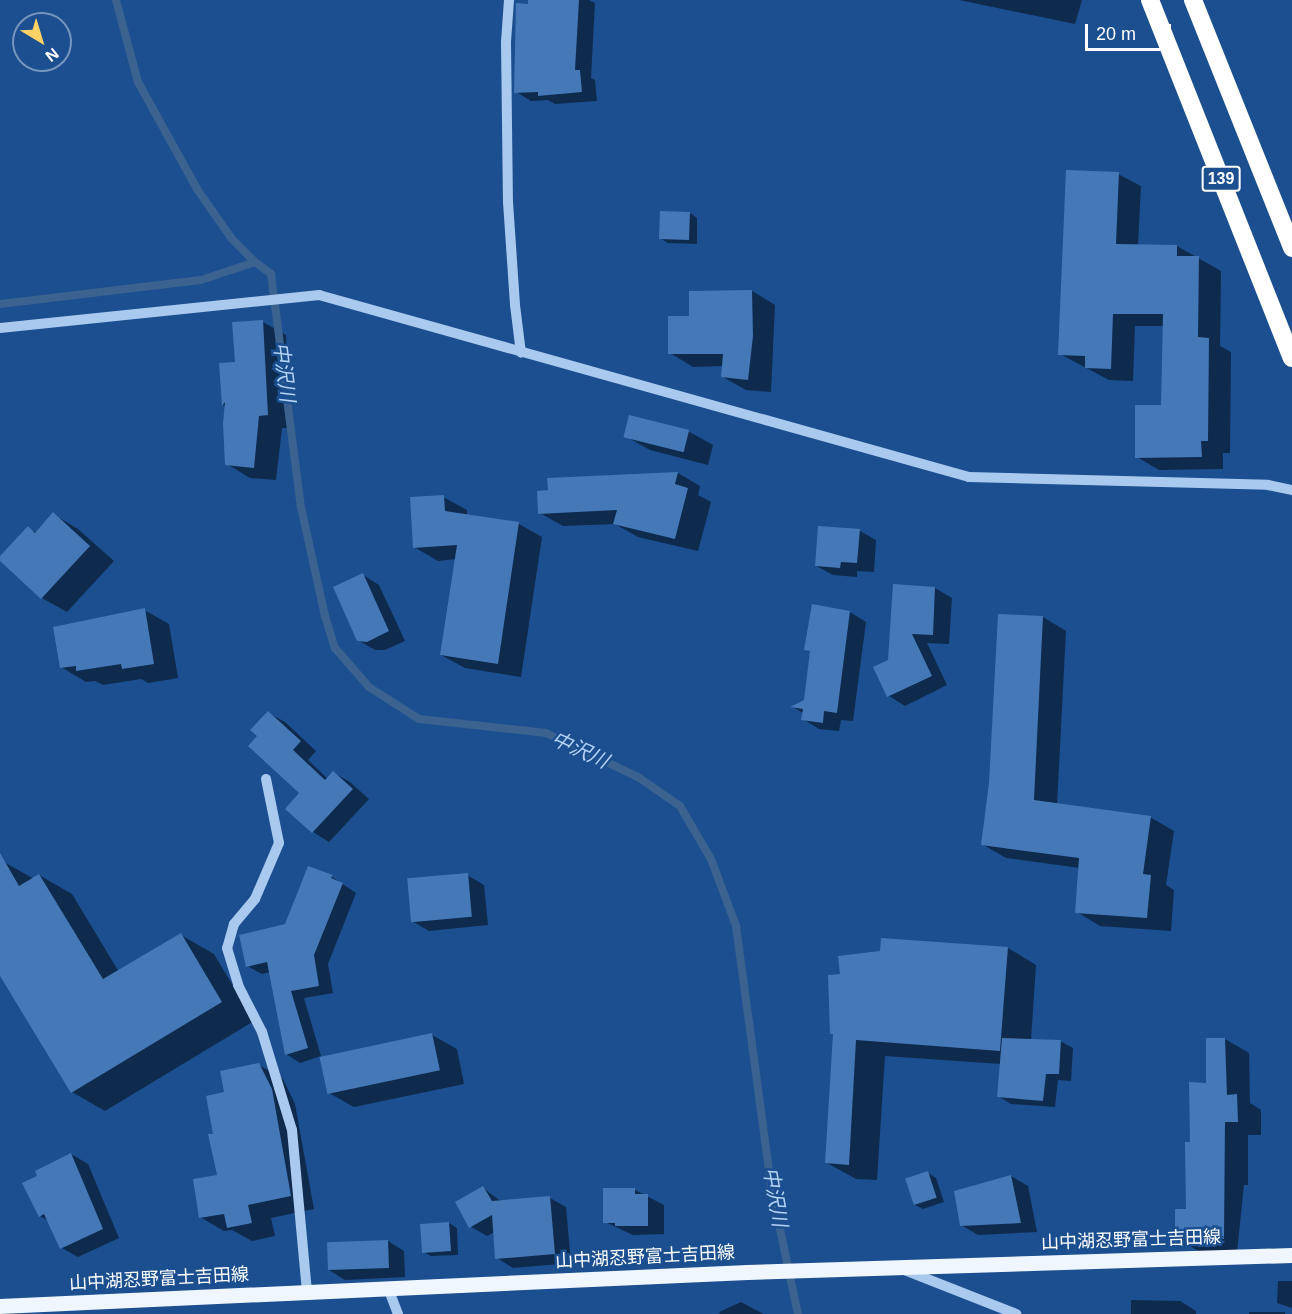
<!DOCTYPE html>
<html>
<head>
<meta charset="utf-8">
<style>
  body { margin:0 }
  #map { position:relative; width:1292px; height:1314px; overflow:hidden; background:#1b4f8f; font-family:Arial,"Noto Sans JP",sans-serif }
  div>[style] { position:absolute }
  .shadow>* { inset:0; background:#0007; transform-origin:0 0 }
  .stream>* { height:8px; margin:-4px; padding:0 4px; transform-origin:4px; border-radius:4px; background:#3c6290 }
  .building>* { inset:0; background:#4478b7; transform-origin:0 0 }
  .minor>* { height:10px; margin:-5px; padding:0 5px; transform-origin:5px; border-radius:5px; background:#a9c9ee }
  .major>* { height:15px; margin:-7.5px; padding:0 7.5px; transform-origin:7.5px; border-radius:7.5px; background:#f0f6ff }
  .highway>* { height:18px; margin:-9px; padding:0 9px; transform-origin:9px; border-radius:9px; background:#fff }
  span { translate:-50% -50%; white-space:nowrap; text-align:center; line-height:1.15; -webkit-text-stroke:5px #1b4f8f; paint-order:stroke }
  .shield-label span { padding:2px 4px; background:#1b4f8f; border:2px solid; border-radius:4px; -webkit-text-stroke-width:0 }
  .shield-label { font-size:16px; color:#fff; font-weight:700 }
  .street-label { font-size:18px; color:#fff }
  .water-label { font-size:20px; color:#b5d3f5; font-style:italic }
  .north { position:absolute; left:12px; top:12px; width:60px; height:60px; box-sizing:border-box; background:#1b4f8f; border:2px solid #7695bc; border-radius:50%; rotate:142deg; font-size:16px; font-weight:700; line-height:24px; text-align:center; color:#fff }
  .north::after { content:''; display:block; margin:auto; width:21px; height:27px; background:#ffd166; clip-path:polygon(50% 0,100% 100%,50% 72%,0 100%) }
  .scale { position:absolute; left:1085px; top:24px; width:86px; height:27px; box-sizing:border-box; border:3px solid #fff; border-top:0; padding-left:8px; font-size:18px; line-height:21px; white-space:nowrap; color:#fff; -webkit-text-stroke:4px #1b4f8f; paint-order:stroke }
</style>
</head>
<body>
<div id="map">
  <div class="shadow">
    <i style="clip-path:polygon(529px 0,589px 0,595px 3px,591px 78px,595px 80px,597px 101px,555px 104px,548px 100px,531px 101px,516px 92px)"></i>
    <i style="clip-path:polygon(959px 0,1082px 0,1075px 24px)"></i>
    <i style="clip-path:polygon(1118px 174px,1141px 186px,1138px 246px,1177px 246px,1221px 271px,1220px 346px,1231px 352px,1230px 453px,1223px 453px,1223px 469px,1159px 470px,1137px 457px,1162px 406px,1164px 326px,1135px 326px,1133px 381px,1109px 380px,1060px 354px)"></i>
    <i style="clip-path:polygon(690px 213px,697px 218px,697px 244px,668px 243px,660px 238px)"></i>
    <i style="clip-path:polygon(752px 291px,775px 305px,771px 392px,746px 390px,723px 377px,724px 366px,693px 367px,670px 353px,690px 317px)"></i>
    <i style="clip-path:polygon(263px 322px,286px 335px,290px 428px,282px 428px,276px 480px,250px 478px,227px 464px,226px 407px,223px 405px,221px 364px,236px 363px)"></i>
    <i style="clip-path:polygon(688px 431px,713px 445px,708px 465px,650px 450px,625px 436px)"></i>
    <i style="clip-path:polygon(678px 473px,700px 486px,698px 495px,711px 502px,698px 551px,638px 537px,615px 524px,563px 526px,540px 513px,550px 491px)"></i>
    <i style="clip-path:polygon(443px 497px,467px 510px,467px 516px,519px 524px,542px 537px,521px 677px,465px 668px,441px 655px,456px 559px,438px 561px,414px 547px)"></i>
    <i style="clip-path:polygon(53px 514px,78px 529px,114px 561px,67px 612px,42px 598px,0 559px,28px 528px,37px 533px)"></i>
    <i style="clip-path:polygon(860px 531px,876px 540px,874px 572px,857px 571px,857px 577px,833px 575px,816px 566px)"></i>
    <i style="clip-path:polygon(363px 575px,379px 585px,405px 641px,385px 650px,375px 650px,358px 640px)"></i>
    <i style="clip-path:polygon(894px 586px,935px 588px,952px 598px,949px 644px,927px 643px,947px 685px,905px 706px,889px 696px)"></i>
    <i style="clip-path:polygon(144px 610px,169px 624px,178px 678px,148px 683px,141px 679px,103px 685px,95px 681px,86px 682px,61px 667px)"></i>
    <i style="clip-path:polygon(850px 612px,866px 622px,853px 721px,841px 720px,839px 731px,819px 729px,803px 719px,803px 713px,793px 707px,805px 701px,811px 652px,806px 649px)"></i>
    <i style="clip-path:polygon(1043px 617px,1066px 631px,1057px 805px,1150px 817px,1174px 831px,1166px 885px,1174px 890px,1171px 931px,1100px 926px,1077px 912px,1080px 868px,1006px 858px,982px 844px)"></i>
    <i style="clip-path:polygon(268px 713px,285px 722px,316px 751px,308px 760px,328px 779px,334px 773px,350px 782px,369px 799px,329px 842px,313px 832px,287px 808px,301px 793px,259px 736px)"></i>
    <i style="clip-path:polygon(4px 862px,34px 879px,39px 875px,72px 894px,119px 972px,181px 935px,214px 954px,254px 1021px,105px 1111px,72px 1092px,0 973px,0 864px)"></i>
    <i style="clip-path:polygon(309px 868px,332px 877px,356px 893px,328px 964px,333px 993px,304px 998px,321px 1056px,300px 1063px,286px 1054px,270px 972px,262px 974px,247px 966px,286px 925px)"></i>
    <i style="clip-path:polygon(467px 875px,484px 885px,488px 925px,429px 931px,412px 921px)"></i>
    <i style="clip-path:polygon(1008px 948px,1036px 965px,1031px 1040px,1060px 1041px,1073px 1048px,1071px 1081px,1058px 1080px,1055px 1107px,1011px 1104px,998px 1096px,1001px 1064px,885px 1056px,877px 1180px,856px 1179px,827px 1163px,835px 1035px,832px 1033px)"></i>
    <i style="clip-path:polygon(432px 1035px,457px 1049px,464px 1084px,354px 1107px,329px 1093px)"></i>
    <i style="clip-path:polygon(1225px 1039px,1249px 1053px,1250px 1103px,1261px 1110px,1261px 1135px,1248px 1135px,1248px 1185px,1244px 1185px,1237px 1252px,1200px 1252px,1176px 1238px,1187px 1211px,1191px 1143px,1207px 1085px)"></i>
    <i style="clip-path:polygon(259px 1065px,283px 1079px,295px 1104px,314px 1209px,271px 1218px,275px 1236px,252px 1241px,232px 1230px,224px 1231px,200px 1217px,218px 1177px,215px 1135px)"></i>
    <i style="clip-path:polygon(71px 1154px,88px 1164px,119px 1238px,78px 1257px,62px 1248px,49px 1221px,40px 1216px,39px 1176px)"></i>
    <i style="clip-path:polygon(928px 1173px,936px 1178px,944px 1202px,923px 1209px,915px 1205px)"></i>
    <i style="clip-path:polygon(1011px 1176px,1028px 1186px,1037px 1232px,978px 1235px,961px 1225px)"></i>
    <i style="clip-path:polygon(483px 1188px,502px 1202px,550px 1198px,566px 1207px,571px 1263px,513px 1268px,497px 1258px,495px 1232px,487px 1236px,470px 1226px)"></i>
    <i style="clip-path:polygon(635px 1190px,664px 1205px,664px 1234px,633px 1235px,605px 1222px)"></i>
    <i style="clip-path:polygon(449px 1223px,457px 1228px,458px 1255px,431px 1256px,423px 1252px,422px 1225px)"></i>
    <i style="clip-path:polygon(388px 1241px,404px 1251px,405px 1277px,345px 1280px,329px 1270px)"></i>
    <i style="clip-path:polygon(1278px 1281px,1292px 1281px,1292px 1308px,1277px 1303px)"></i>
    <i style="clip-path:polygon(1131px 1300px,1180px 1301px,1196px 1311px,1196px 1314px,1131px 1314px)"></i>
    <i style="clip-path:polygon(741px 1302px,752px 1308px,764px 1314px,720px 1314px,719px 1312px)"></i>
    <i style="left:1249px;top:1312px;width:36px;height:2px"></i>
  </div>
  <div class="stream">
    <i style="left:116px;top:0;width:85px;rotate:75deg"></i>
    <i style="left:138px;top:82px;width:122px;rotate:61.1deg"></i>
    <i style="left:197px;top:189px;width:61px;rotate:55deg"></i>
    <i style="left:232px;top:239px;width:33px;rotate:45deg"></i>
    <i style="left:255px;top:262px;width:20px;rotate:37deg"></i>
    <i style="left:271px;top:274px;width:235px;rotate:82.7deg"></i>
    <i style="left:301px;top:507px;width:112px;rotate:77.6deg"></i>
    <i style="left:325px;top:616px;width:34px;rotate:73deg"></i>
    <i style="left:335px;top:648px;width:52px;rotate:48.9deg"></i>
    <i style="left:369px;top:687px;width:59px;rotate:32.6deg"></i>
    <i style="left:419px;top:719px;width:128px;rotate:6.3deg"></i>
    <i style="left:546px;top:733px;width:102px;rotate:25.6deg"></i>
    <i style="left:638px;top:777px;width:51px;rotate:34.6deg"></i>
    <i style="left:680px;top:806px;width:61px;rotate:59.7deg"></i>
    <i style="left:711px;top:859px;width:72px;rotate:69.5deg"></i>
    <i style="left:736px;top:926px;width:267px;rotate:82.3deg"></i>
    <i style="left:772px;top:1191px;width:126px;rotate:78.1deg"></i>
    <i style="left:0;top:304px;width:202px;rotate:-6.8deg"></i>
    <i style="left:201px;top:280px;width:57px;rotate:-18.4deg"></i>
  </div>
  <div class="building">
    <i style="clip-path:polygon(528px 0,579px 0,575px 70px,580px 70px,582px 92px,538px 96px,538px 92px,514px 93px,516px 3px,528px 4px)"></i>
    <i style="clip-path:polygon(1066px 170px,1119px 172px,1116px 244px,1177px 245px,1177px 256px,1199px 256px,1198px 337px,1209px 338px,1208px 441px,1201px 441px,1202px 457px,1135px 458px,1135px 405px,1161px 405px,1163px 314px,1113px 314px,1111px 369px,1085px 368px,1085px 356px,1058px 355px)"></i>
    <i style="left:660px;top:211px;width:30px;height:28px;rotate:2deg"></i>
    <i style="clip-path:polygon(752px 290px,753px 336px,748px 380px,721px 377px,723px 354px,668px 354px,668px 316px,689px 316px,689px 291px)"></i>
    <i style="clip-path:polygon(263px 320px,268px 415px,259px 416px,254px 468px,225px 465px,223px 423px,225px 402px,222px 406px,219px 363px,235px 362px,232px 322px)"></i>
    <i style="left:629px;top:415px;width:62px;height:23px;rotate:14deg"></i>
    <i style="clip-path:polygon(678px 472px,675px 484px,688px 488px,675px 539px,613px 524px,617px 510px,538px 514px,537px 491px,548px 490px,547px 478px)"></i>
    <i style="clip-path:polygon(444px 495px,445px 511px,519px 522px,498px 664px,440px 655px,457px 545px,413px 548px,410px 497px)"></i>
    <i style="clip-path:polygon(53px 512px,90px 546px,41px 599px,0 561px,0 556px,28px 526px,35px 533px)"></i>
    <i style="clip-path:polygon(818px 526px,860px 529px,857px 563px,841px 562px,840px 568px,815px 566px)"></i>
    <i style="clip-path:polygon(363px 573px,389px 631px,367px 642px,357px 641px,333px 587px)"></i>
    <i style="clip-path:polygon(893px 584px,935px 587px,933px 635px,912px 634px,932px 676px,887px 697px,873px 667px,888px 660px)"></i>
    <i style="clip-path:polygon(812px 604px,850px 611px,837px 713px,824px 711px,823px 723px,801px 720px,803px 709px,790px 707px,804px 700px,810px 651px,804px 650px)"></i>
    <i style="clip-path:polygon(145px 608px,154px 664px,122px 669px,121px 664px,76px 671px,76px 666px,60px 668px,53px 627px)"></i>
    <i style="clip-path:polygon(998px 614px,1043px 616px,1034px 800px,1151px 816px,1143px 874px,1151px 875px,1147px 918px,1075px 913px,1079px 858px,981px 845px,989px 783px)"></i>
    <i style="clip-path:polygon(268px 711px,301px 741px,293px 750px,325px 780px,333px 771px,353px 789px,312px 833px,285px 809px,299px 793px,248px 746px,257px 736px,250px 730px)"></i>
    <i style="clip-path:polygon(0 853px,19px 886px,39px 874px,103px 979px,181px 933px,222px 1002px,71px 1093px,0 976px)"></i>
    <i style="clip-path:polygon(308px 866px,333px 875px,331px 878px,343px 883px,314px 955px,319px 986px,291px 991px,308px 1048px,285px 1055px,267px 962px,246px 967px,239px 935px,285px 924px)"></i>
    <i style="left:468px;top:873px;width:44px;height:61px;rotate:85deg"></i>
    <i style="clip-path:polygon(881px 938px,1008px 947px,1000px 1051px,856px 1040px,849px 1165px,825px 1163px,833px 1034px,830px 1034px,828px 975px,840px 974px,838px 956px,880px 951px)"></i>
    <i style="left:432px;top:1033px;width:38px;height:115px;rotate:78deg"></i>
    <i style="clip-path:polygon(1002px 1038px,1061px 1040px,1059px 1074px,1046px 1074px,1043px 1101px,997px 1097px)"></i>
    <i style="clip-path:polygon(1206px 1038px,1225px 1038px,1227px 1095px,1237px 1094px,1238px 1122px,1225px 1122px,1224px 1239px,1175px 1239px,1175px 1209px,1186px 1209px,1185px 1142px,1190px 1142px,1189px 1082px,1206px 1083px)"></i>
    <i style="clip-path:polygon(259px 1063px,272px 1089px,291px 1196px,248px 1205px,252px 1223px,227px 1228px,224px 1214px,199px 1218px,193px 1179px,217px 1175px,208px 1134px,213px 1134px,206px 1096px,224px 1092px,220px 1071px)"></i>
    <i style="clip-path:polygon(71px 1153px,103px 1229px,60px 1249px,44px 1214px,39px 1217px,22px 1183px,37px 1176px,35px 1171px)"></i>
    <i style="left:928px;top:1171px;width:28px;height:24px;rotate:72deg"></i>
    <i style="clip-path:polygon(1011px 1175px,1021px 1223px,960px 1226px,954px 1191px)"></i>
    <i style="clip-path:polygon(483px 1186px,492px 1201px,550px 1196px,555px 1254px,495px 1259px,492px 1215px,469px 1228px,455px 1202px)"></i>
    <i style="clip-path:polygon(603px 1188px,635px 1188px,635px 1194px,648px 1194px,648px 1226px,615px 1226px,615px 1223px,603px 1223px)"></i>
    <i style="left:449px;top:1222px;width:29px;height:29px;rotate:86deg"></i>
    <i style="left:388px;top:1240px;width:28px;height:61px;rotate:88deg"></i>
  </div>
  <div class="minor">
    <i style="left:509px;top:0;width:42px;rotate:94.1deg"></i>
    <i style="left:506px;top:42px;width:160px;rotate:89.3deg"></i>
    <i style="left:508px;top:202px;width:103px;rotate:86.1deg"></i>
    <i style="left:515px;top:305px;width:48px;rotate:82.9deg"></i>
    <i style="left:0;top:328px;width:321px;rotate:-5.9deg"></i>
    <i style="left:319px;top:295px;width:675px;rotate:15.64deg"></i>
    <i style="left:969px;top:477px;width:299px;rotate:1.5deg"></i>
    <i style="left:1268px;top:485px;width:25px;rotate:12deg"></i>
    <i style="left:266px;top:779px;width:65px;rotate:78.5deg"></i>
    <i style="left:279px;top:843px;width:61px;rotate:113.2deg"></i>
    <i style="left:255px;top:899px;width:33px;rotate:130deg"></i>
    <i style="left:234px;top:924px;width:25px;rotate:106deg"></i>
    <i style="left:227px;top:948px;width:39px;rotate:73deg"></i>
    <i style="left:238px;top:985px;width:53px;rotate:62.9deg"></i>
    <i style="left:262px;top:1032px;width:102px;rotate:73deg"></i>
    <i style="left:292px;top:1130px;width:163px;rotate:84.7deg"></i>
    <i style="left:902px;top:1269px;width:123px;rotate:21.5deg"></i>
    <i style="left:388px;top:1288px;width:28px;rotate:69deg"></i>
  </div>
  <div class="major">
    <i style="left:0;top:1306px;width:748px;rotate:-2.61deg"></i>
    <i style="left:747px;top:1272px;width:545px;rotate:-1.79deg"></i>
  </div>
  <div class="highway">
    <i style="left:1150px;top:0;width:385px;rotate:68.4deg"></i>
    <i style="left:1193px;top:0;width:267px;rotate:68.2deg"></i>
  </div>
  <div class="shield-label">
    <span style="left:1221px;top:179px">139</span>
  </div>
  <div class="street-label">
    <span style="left:1131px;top:1240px;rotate:-2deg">山中湖忍野富士吉田線</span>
    <span style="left:645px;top:1257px;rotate:-3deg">山中湖忍野富士吉田線</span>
    <span style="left:159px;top:1279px;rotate:-3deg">山中湖忍野富士吉田線</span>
  </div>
  <div class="water-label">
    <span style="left:284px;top:372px;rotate:83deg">中沢川</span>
    <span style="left:580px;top:750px;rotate:25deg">中沢川</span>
    <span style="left:775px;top:1197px;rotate:80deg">中沢川</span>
  </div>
  <div class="north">N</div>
  <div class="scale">20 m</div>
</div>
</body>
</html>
